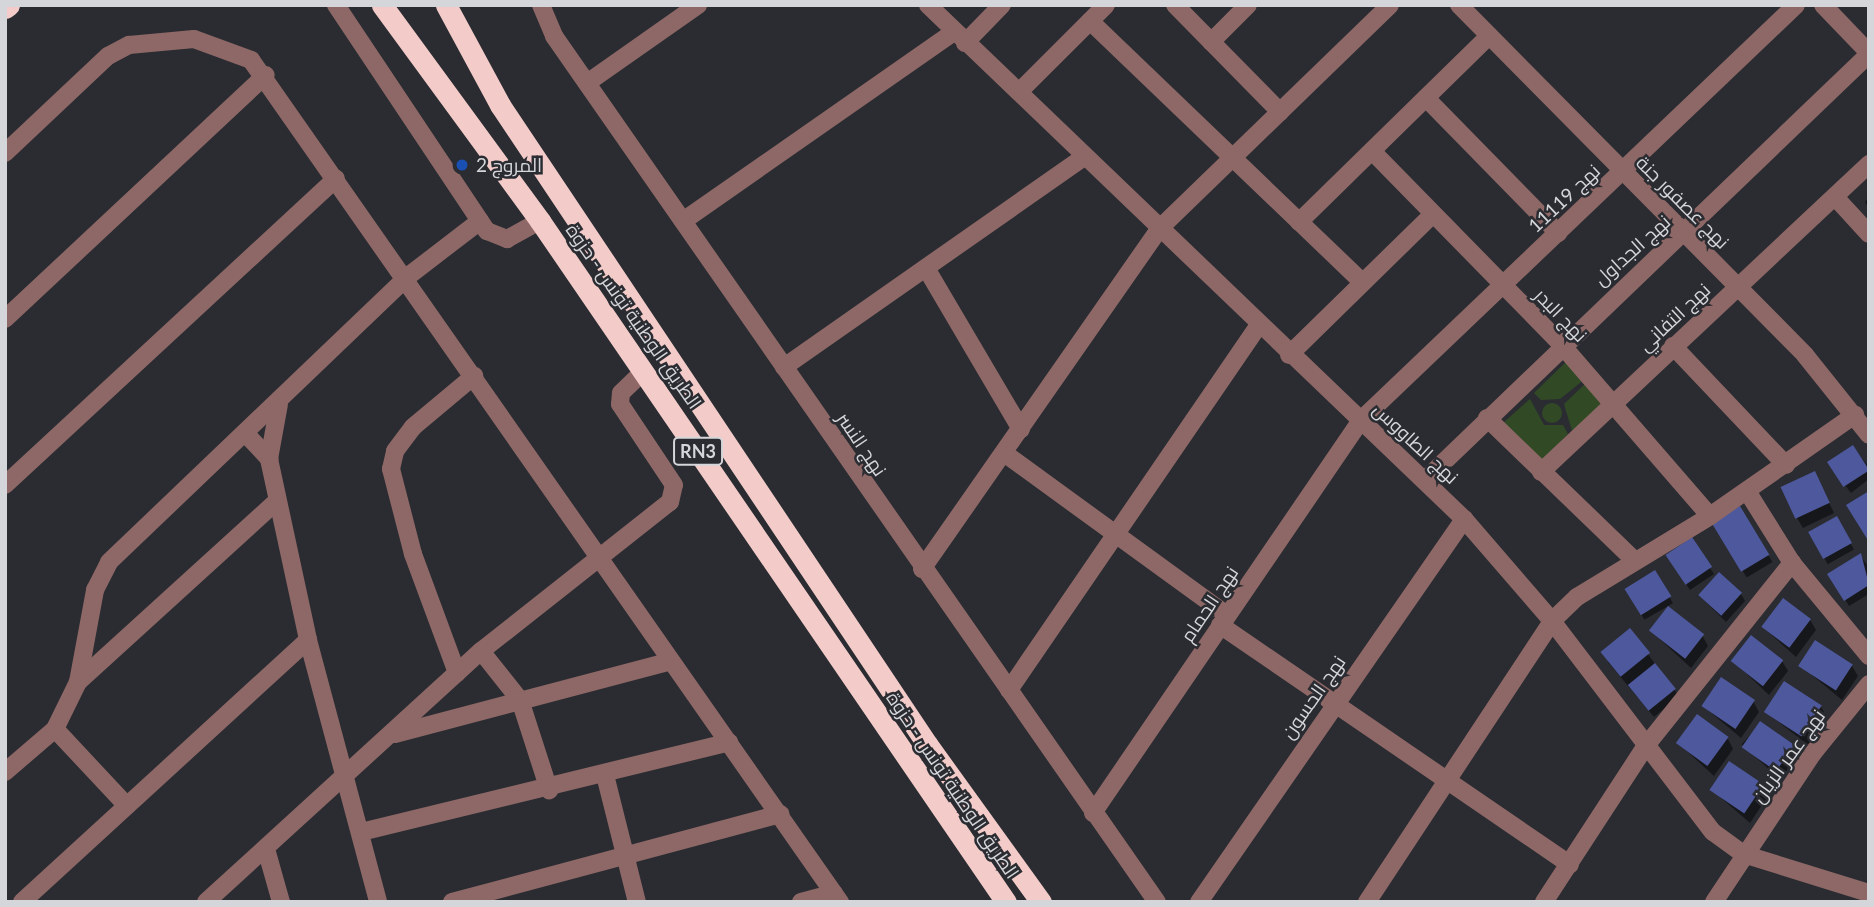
<!DOCTYPE html>
<html>
<head>
<meta charset="utf-8">
<style>
  body { margin:0 }
  #map { position:relative; width:1874px; height:907px; overflow:hidden; background:#2a2c32; font-family:Lato,Cairo,sans-serif }
  div>[style] { position:absolute }
  .green>* { inset:0; background:#314a25 }
  .round { border-radius:50% }
  .shadow>* { inset:0; background:#0007; transform-origin:0 0 }
  .building>* { inset:0; background:#4e589d; transform-origin:0 0 }
  .minor>* { height:18px; margin:-9px; padding:0 9px; transform-origin:9px; border-radius:9px; background:#8e6866 }
  .highway>* { height:21px; margin:-10.5px; padding:0 10.5px; transform-origin:10.5px; border-radius:10.5px; background:#f3ccc9 }
  .dots>* { width:19px; height:19px; translate:-50% -50%; box-sizing:border-box; border:4px solid #2a2c32; border-radius:50% }
  span { translate:-50% -50%; white-space:nowrap; text-align:center; line-height:1.15; -webkit-text-stroke:5px #2a2c32; paint-order:stroke }
  .shield-label span { padding:2px 5px; background:#2a2c32; border:2px solid; border-radius:5px; -webkit-text-stroke-width:0 }
  .shield-label { font-size:18px; color:#d5d6da; font-weight:700 }
  .poi-label { font-size:19px; color:#d5d6da }
  .left { translate:0 -50%; text-align:left }
  .street-label { font-size:19px; color:#d5d6da }
  .frame { position:absolute; inset:0; border:7px solid #d5d6da; pointer-events:none }
</style>
</head>
<body>
<div id="map">
  <div class="green">
    <i style="clip-path:polygon(1569px 359px,1585px 379px,1560px 399px,1541px 400px,1534px 393px)"></i>
    <i style="clip-path:polygon(1587px 382px,1604px 405px,1572px 431px,1564px 404px)"></i>
    <i style="clip-path:polygon(1530px 399px,1544px 425px,1563px 425px,1568px 434px,1540px 463px,1503px 423px)"></i>
    <i class="round" style="left:1542px;top:403px;width:20px;height:20px"></i>
  </div>
  <div class="shadow">
    <i style="clip-path:polygon(1869px 196px,1869px 209px,1865px 202px)"></i>
    <i style="clip-path:polygon(1853px 448px,1869px 467px,1869px 479px,1851px 493px,1835px 472px)"></i>
    <i style="clip-path:polygon(1820px 484px,1834px 513px,1803px 528px,1797px 518px)"></i>
    <i style="left:1740px;top:508px;width:63px;height:30px;rotate:59deg"></i>
    <i style="left:1837px;top:519px;width:35px;height:30px;rotate:61deg"></i>
    <i style="clip-path:polygon(1860px 555px,1869px 568px,1869px 594px,1849px 606px,1830px 574px)"></i>
    <i style="clip-path:polygon(1671px 561px,1710px 568px,1714px 574px,1690px 590px)"></i>
    <i style="left:1655px;top:572px;width:36px;height:33px;rotate:60deg"></i>
    <i style="clip-path:polygon(1741px 594px,1745px 601px,1726px 622px,1700px 596px)"></i>
    <i style="clip-path:polygon(1810px 620px,1816px 630px,1796px 657px,1763px 627px)"></i>
    <i style="clip-path:polygon(1630px 630px,1679px 696px,1654px 717px,1608px 662px)"></i>
    <i style="clip-path:polygon(1651px 631px,1702px 635px,1708px 646px,1691px 668px)"></i>
    <i style="clip-path:polygon(1733px 661px,1782px 661px,1788px 671px,1769px 695px)"></i>
    <i style="clip-path:polygon(1801px 666px,1852px 666px,1858px 676px,1842px 700px)"></i>
    <i style="clip-path:polygon(1753px 701px,1759px 712px,1741px 738px,1703px 706px)"></i>
    <i style="clip-path:polygon(1821px 707px,1827px 717px,1808px 745px,1766px 712px)"></i>
    <i style="left:1761px;top:723px;width:51px;height:29px;rotate:42deg"></i>
    <i style="clip-path:polygon(1728px 739px,1733px 749px,1714px 776px,1678px 743px)"></i>
    <i style="clip-path:polygon(1762px 786px,1768px 796px,1750px 823px,1712px 790px)"></i>
  </div>
  <div class="building">
    <i style="left:1853px;top:445px;width:30px;height:31px;rotate:57deg"></i>
    <i style="left:1815px;top:471px;width:35px;height:38px;rotate:65deg"></i>
    <i style="clip-path:polygon(1869px 491px,1869px 542px,1846px 505px)"></i>
    <i style="left:1740px;top:506px;width:57px;height:33px;rotate:59deg"></i>
    <i style="left:1837px;top:516px;width:31px;height:33px;rotate:61deg"></i>
    <i style="left:1692px;top:537px;width:36px;height:32px;rotate:56deg"></i>
    <i style="clip-path:polygon(1861px 553px,1869px 585px,1844px 601px,1827px 574px)"></i>
    <i style="left:1655px;top:570px;width:31px;height:36px;rotate:58deg"></i>
    <i style="left:1719px;top:572px;width:31px;height:31px;rotate:42deg"></i>
    <i style="left:1783px;top:598px;width:35px;height:36px;rotate:37deg"></i>
    <i style="left:1668px;top:606px;width:46px;height:31px;rotate:38deg"></i>
    <i style="left:1630px;top:628px;width:32px;height:38px;rotate:51deg"></i>
    <i style="left:1751px;top:635px;width:41px;height:33px;rotate:38deg"></i>
    <i style="left:1815px;top:640px;width:45px;height:31px;rotate:33deg"></i>
    <i style="left:1655px;top:663px;width:33px;height:35px;rotate:51deg"></i>
    <i style="left:1721px;top:677px;width:41px;height:35px;rotate:34deg"></i>
    <i style="left:1784px;top:681px;width:45px;height:37px;rotate:33deg"></i>
    <i style="left:1697px;top:714px;width:39px;height:36px;rotate:36deg"></i>
    <i style="left:1760px;top:721px;width:42px;height:32px;rotate:35deg"></i>
    <i style="left:1729px;top:761px;width:42px;height:35px;rotate:34deg"></i>
  </div>
  <div class="minor">
    <i style="left:336px;top:5px;width:272px;rotate:56.3deg"></i>
    <i style="left:487px;top:231px;width:22px;rotate:22deg"></i>
    <i style="left:507px;top:239px;width:38px;rotate:-29deg"></i>
    <i style="left:541px;top:5px;width:34px;rotate:67deg"></i>
    <i style="left:554px;top:36px;width:1055px;rotate:55.15deg"></i>
    <i style="left:928px;top:5px;width:743px;rotate:43.8deg"></i>
    <i style="left:1464px;top:519px;width:135px;rotate:49.2deg"></i>
    <i style="left:1552px;top:621px;width:265px;rotate:52.7deg"></i>
    <i style="left:1713px;top:832px;width:37px;rotate:36deg"></i>
    <i style="left:1743px;top:854px;width:132px;rotate:17.2deg"></i>
    <i style="left:1175px;top:5px;width:150px;rotate:45.5deg"></i>
    <i style="left:1459px;top:5px;width:492px;rotate:45.3deg"></i>
    <i style="left:1805px;top:355px;width:102px;rotate:51.3deg"></i>
    <i style="left:1823px;top:5px;width:66px;rotate:46.2deg"></i>
    <i style="left:1090px;top:21px;width:377px;rotate:43.8deg"></i>
    <i style="left:1211px;top:42px;width:52px;rotate:-45deg"></i>
    <i style="left:965px;top:43px;width:53px;rotate:-45.8deg"></i>
    <i style="left:587px;top:83px;width:136px;rotate:-35.1deg"></i>
    <i style="left:1019px;top:92px;width:123px;rotate:-45deg"></i>
    <i style="left:1426px;top:98px;width:189px;rotate:45.6deg"></i>
    <i style="left:1372px;top:151px;width:269px;rotate:45.6deg"></i>
    <i style="left:1560px;top:343px;width:229px;rotate:49.1deg"></i>
    <i style="left:5px;top:153px;width:141px;rotate:-43.3deg"></i>
    <i style="left:108px;top:56px;width:24px;rotate:-28deg"></i>
    <i style="left:129px;top:45px;width:65px;rotate:-5.3deg"></i>
    <i style="left:194px;top:39px;width:61px;rotate:20.2deg"></i>
    <i style="left:251px;top:60px;width:1028px;rotate:55.03deg"></i>
    <i style="left:1835px;top:197px;width:50px;rotate:47.4deg"></i>
    <i style="left:683px;top:221px;width:330px;rotate:-34.9deg"></i>
    <i style="left:1299px;top:222px;width:266px;rotate:-44.4deg"></i>
    <i style="left:926px;top:268px;width:187px;rotate:59.5deg"></i>
    <i style="left:5px;top:319px;width:357px;rotate:-43.1deg"></i>
    <i style="left:1673px;top:346px;width:164px;rotate:46.5deg"></i>
    <i style="left:1289px;top:355px;width:200px;rotate:-44.4deg"></i>
    <i style="left:784px;top:367px;width:366px;rotate:-35deg"></i>
    <i style="left:1487px;top:418px;width:203px;rotate:44deg"></i>
    <i style="left:247px;top:435px;width:33px;rotate:47deg"></i>
    <i style="left:269px;top:459px;width:185px;rotate:77.8deg"></i>
    <i style="left:308px;top:640px;width:271px;rotate:75deg"></i>
    <i style="left:1004px;top:453px;width:276px;rotate:36deg"></i>
    <i style="left:269px;top:459px;width:56px;rotate:-79.7deg"></i>
    <i style="left:1541px;top:472px;width:450px;rotate:-43.2deg"></i>
    <i style="left:1426px;top:479px;width:614px;rotate:-43.81deg"></i>
    <i style="left:5px;top:485px;width:451px;rotate:-42.8deg"></i>
    <i style="left:1747px;top:491px;width:85px;rotate:58deg"></i>
    <i style="left:1792px;top:563px;width:121px;rotate:50.4deg"></i>
    <i style="left:922px;top:569px;width:416px;rotate:-55.1deg"></i>
    <i style="left:1160px;top:228px;width:320px;rotate:-44.1deg"></i>
    <i style="left:1220px;top:625px;width:424px;rotate:34.4deg"></i>
    <i style="left:481px;top:651px;width:63px;rotate:51.5deg"></i>
    <i style="left:520px;top:700px;width:95px;rotate:72.1deg"></i>
    <i style="left:457px;top:673px;width:127px;rotate:-110.3deg"></i>
    <i style="left:413px;top:554px;width:88px;rotate:-104.5deg"></i>
    <i style="left:391px;top:469px;width:18px;rotate:-77deg"></i>
    <i style="left:395px;top:451px;width:30px;rotate:-53deg"></i>
    <i style="left:413px;top:427px;width:80px;rotate:-39.9deg"></i>
    <i style="left:78px;top:682px;width:94px;rotate:-79.5deg"></i>
    <i style="left:95px;top:590px;width:31px;rotate:-63deg"></i>
    <i style="left:109px;top:562px;width:412px;rotate:-43.7deg"></i>
    <i style="left:407px;top:277px;width:92px;rotate:-37.5deg"></i>
    <i style="left:1009px;top:690px;width:440px;rotate:-55.6deg"></i>
    <i style="left:55px;top:729px;width:105px;rotate:46.9deg"></i>
    <i style="left:395px;top:734px;width:285px;rotate:-14.8deg"></i>
    <i style="left:5px;top:772px;width:66px;rotate:-40.7deg"></i>
    <i style="left:55px;top:729px;width:52px;rotate:-63.9deg"></i>
    <i style="left:78px;top:682px;width:268px;rotate:-42.3deg"></i>
    <i style="left:605px;top:775px;width:131px;rotate:75.9deg"></i>
    <i style="left:1093px;top:813px;width:476px;rotate:-55.7deg"></i>
    <i style="left:1361px;top:420px;width:601px;rotate:-43.65deg"></i>
    <i style="left:361px;top:832px;width:379px;rotate:-13.7deg"></i>
    <i style="left:266px;top:849px;width:55px;rotate:74.2deg"></i>
    <i style="left:22px;top:902px;width:388px;rotate:-42.5deg"></i>
    <i style="left:206px;top:902px;width:372px;rotate:-42.4deg"></i>
    <i style="left:481px;top:651px;width:241px;rotate:-38.3deg"></i>
    <i style="left:670px;top:502px;width:17px;rotate:-77deg"></i>
    <i style="left:674px;top:485px;width:97px;rotate:-123.7deg"></i>
    <i style="left:620px;top:404px;width:11px;rotate:-85deg"></i>
    <i style="left:621px;top:393px;width:32px;rotate:-44deg"></i>
    <i style="left:452px;top:902px;width:340px;rotate:-15deg"></i>
    <i style="left:801px;top:902px;width:34px;rotate:-15deg"></i>
    <i style="left:1199px;top:902px;width:466px;rotate:-55.3deg"></i>
    <i style="left:1367px;top:902px;width:336px;rotate:-56.6deg"></i>
    <i style="left:1552px;top:621px;width:35px;rotate:-44deg"></i>
    <i style="left:1577px;top:597px;width:156px;rotate:-31.3deg"></i>
    <i style="left:1710px;top:516px;width:177px;rotate:-34.9deg"></i>
    <i style="left:1544px;top:902px;width:185px;rotate:-56.9deg"></i>
    <i style="left:1645px;top:747px;width:236px;rotate:-51.4deg"></i>
    <i style="left:1714px;top:902px;width:179px;rotate:-56.4deg"></i>
    <i style="left:1813px;top:753px;width:89px;rotate:-50.9deg"></i>
  </div>
  <div class="highway">
    <i style="left:382px;top:5px;width:268px;rotate:53.8deg"></i>
    <i style="left:540px;top:221px;width:825px;rotate:55.62deg"></i>
    <i style="left:446px;top:5px;width:114px;rotate:61.6deg"></i>
    <i style="left:500px;top:105px;width:769px;rotate:56.25deg"></i>
    <i style="left:927px;top:744px;width:195px;rotate:54.2deg"></i>
    <i style="left:5px;top:8px;width:5px;rotate:-37deg"></i>
  </div>
  <div class="dots">
    <i style="left:462px;top:165px;background:#1a4fb4"></i>
  </div>
  <div class="shield-label">
    <span style="left:698px;top:451px">RN3</span>
  </div>
  <div class="poi-label">
    <span class="left" style="left:476px;top:165px">المروج 2</span>
  </div>
  <div class="street-label">
    <span style="left:1564px;top:198px;rotate:-43deg">نهج 11119</span>
    <span style="left:1683px;top:202px;rotate:45deg">نهج عصفور جنة</span>
    <span style="left:1632px;top:250px;rotate:-42deg">نهج الجداول</span>
    <span style="left:1561px;top:315px;rotate:46deg">نهج البدر</span>
    <span style="left:634px;top:316px;rotate:55deg">الطريق الوطنية تونس - حزوة</span>
    <span style="left:1674px;top:317px;rotate:-43deg">نهج التفاني</span>
    <span style="left:1416px;top:443px;rotate:43deg">نهج الطاووس</span>
    <span style="left:862px;top:444px;rotate:56deg">نهج النسر</span>
    <span style="left:1209px;top:604px;rotate:-56deg">نهج الحمام</span>
    <span style="left:1313px;top:697px;rotate:-55deg">نهج الحسون</span>
    <span style="left:1788px;top:756px;rotate:-54deg">نهج عمر الزيان</span>
    <span style="left:953px;top:785px;rotate:56deg">الطريق الوطنية تونس - حزوة</span>
  </div>
  <div class="frame"></div>
</div>
</body>
</html>
